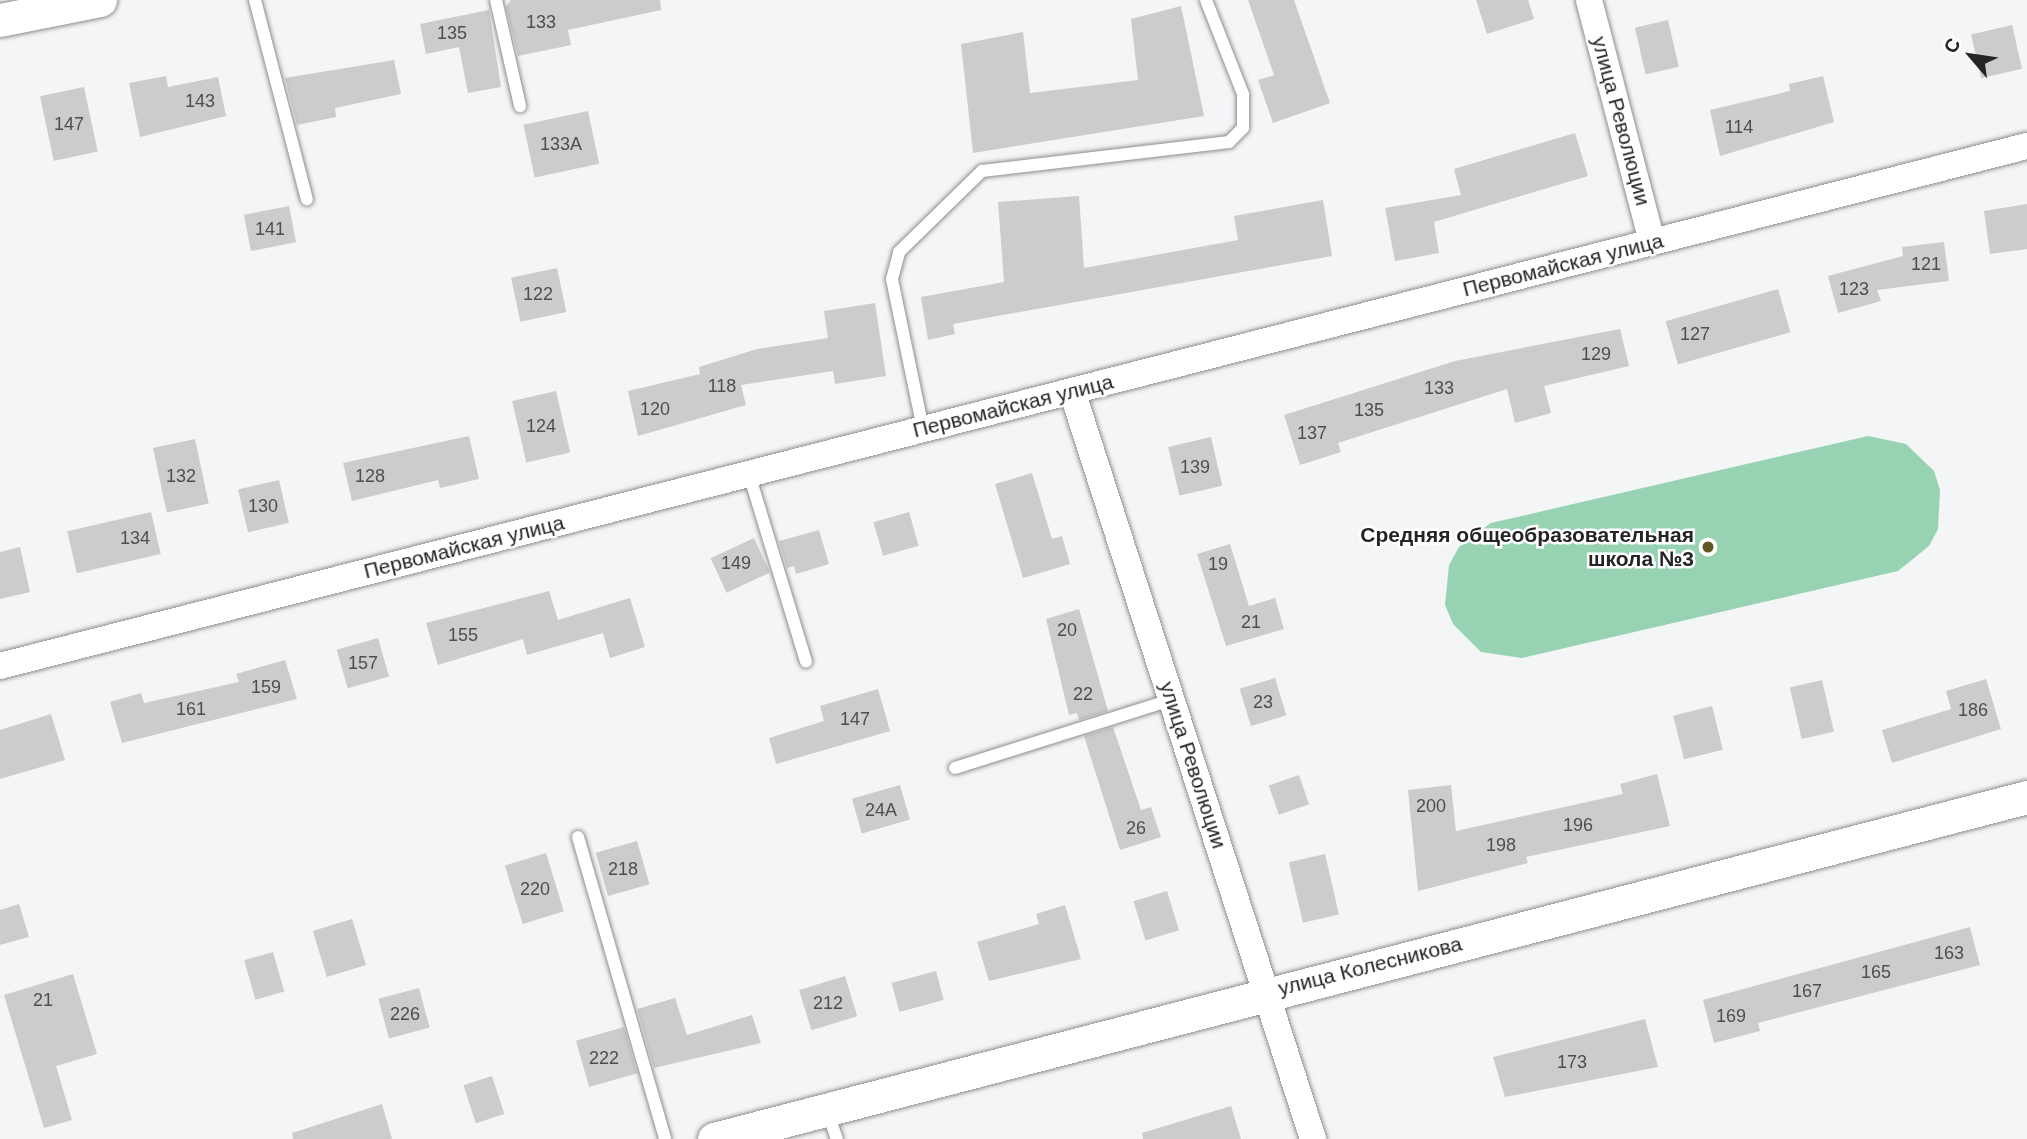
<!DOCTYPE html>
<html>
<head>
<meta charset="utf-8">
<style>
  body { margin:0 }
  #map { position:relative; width:2027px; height:1139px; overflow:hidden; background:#f4f5f7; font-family:Arial,sans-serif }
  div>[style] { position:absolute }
  .green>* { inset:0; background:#97d3b3 }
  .building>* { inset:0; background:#ccccce; transform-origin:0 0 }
  .roads { filter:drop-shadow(0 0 2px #8e8e90) drop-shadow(0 0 2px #8e8e90) }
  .service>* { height:12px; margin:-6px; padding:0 6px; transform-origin:6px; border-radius:6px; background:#fff }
  .minor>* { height:26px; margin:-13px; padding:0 13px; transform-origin:13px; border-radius:13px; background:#fff }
  .tertiary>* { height:33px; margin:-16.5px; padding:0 16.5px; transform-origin:16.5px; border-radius:16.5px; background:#fff }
  .dots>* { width:19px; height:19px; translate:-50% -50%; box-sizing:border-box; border:4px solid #fff; border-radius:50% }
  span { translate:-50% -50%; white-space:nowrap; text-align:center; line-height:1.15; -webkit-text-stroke:5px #fff; paint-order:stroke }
  .number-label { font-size:18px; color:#4e4e4f }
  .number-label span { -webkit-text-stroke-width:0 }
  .street-label { font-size:21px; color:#242425 }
  .poi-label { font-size:21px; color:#242425; font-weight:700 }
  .right { translate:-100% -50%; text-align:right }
  .north { position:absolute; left:1936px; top:21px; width:70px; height:70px; -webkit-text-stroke:5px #fff; paint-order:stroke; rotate:299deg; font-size:19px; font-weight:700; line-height:28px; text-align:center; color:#242425 }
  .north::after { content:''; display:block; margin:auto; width:24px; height:32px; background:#242425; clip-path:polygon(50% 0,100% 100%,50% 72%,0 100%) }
</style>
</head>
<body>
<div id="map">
  <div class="green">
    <i style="clip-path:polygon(1868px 436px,1906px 444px,1934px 471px,1940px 490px,1938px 529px,1929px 546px,1898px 571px,1522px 658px,1481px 652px,1453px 624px,1445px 605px,1449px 565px,1459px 547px,1491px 523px)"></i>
  </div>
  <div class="building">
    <i style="clip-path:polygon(511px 0,660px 0,661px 10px,568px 30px,571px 45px,518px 56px,506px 7px)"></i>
    <i style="clip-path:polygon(1248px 0,1294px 0,1330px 103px,1273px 123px,1258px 80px,1274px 75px)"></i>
    <i style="clip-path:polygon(1476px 0,1528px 0,1534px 19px,1487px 34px)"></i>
    <i style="clip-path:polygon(1181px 6px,1204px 116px,973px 153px,961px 44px,1023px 32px,1030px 93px,1138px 80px,1131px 19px)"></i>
    <i style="clip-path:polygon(489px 10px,501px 87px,468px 93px,459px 47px,426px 54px,420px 24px)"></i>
    <i style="left:1668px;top:20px;width:48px;height:34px;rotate:77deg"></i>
    <i style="left:2012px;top:25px;width:45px;height:42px;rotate:77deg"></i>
    <i style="clip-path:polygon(394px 60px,401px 94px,335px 108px,336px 117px,297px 125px,285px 78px)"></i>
    <i style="clip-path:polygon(166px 76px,168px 87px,218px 77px,226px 116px,140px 137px,129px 83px)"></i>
    <i style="clip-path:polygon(1823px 76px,1834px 122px,1720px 156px,1710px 110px,1790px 91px,1789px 84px)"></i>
    <i style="left:84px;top:87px;width:66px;height:45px;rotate:78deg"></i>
    <i style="left:588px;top:111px;width:54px;height:66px;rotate:78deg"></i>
    <i style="clip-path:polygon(1575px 133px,1588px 176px,1434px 222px,1439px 253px,1395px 261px,1385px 208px,1461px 195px,1454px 169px)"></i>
    <i style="clip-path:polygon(1079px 196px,1084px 268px,1238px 240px,1234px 216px,1323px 200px,1332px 256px,953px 324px,955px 334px,928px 340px,921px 297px,1004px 282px,998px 202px)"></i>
    <i style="clip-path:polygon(2027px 204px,2027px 249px,1990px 254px,1984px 211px)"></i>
    <i style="left:289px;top:206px;width:37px;height:46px;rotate:79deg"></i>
    <i style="clip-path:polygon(1944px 242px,1949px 281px,1877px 290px,1881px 301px,1838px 313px,1828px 276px,1903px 256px,1902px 247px)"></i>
    <i style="left:557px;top:268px;width:45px;height:47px;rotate:78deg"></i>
    <i style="left:1778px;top:289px;width:45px;height:117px;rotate:74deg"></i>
    <i style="clip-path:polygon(875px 303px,886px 376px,835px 384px,833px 371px,741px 385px,746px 405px,638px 436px,628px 391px,700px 374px,699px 367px,757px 349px,828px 338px,824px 311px)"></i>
    <i style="clip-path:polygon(1620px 329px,1629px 366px,1544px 386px,1551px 413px,1515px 423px,1507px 389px,1338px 443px,1341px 452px,1300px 465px,1284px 415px,1455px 361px)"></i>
    <i style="left:556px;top:391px;width:63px;height:45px;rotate:77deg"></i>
    <i style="clip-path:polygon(469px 436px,479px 479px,440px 488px,438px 480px,352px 501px,343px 463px)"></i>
    <i style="left:1211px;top:437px;width:50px;height:44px;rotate:77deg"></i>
    <i style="left:195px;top:439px;width:66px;height:43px;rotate:78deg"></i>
    <i style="clip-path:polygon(1032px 473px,1052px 539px,1062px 536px,1070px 564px,1023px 578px,995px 484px)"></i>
    <i style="left:279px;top:480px;width:44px;height:42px;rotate:77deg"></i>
    <i style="left:151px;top:512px;width:43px;height:86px;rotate:77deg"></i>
    <i style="left:909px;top:512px;width:35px;height:37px;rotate:74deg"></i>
    <i style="clip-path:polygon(819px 530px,829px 564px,796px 574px,794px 566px,787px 568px,779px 541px)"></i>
    <i style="left:754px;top:538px;width:38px;height:48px;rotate:65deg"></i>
    <i style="clip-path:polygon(1230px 544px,1249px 606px,1275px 598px,1284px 629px,1226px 646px,1197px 554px)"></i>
    <i style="clip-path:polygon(20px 547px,30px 592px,0 599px,0 552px)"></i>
    <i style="clip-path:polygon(549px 591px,558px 620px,630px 598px,645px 647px,610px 658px,603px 633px,527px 655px,523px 639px,438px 665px,426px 623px)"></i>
    <i style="clip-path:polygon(1079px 609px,1108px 711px,1079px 720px,1077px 713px,1069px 715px,1046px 619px)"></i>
    <i style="left:378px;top:638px;width:40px;height:43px;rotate:74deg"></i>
    <i style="clip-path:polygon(285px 660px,297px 699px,122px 743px,110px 702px,141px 693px,144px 703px,239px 682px,236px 674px)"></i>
    <i style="left:1275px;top:678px;width:39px;height:37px;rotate:73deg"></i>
    <i style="clip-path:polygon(1986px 679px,2001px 729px,1892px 763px,1882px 730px,1951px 709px,1946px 691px)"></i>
    <i style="left:1822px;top:680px;width:53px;height:33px;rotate:77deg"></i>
    <i style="clip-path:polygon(878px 689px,890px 731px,776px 764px,769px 738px,824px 721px,820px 706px)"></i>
    <i style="left:1712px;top:706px;width:45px;height:40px;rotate:76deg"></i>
    <i style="clip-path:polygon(51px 714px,65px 760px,0 779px,0 730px)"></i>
    <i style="clip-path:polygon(1113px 727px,1141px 810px,1151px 807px,1161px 837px,1120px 850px,1084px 736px)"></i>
    <i style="clip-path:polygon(1657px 774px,1670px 826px,1526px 857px,1528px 863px,1418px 891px,1408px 790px,1451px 785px,1456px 831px,1623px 794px,1620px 784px)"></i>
    <i style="left:1299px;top:775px;width:31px;height:32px;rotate:71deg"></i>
    <i style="left:900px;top:785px;width:36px;height:50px;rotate:74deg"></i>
    <i style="left:637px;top:841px;width:45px;height:43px;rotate:74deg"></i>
    <i style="left:546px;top:853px;width:61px;height:43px;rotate:73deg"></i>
    <i style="left:1325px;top:854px;width:62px;height:37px;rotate:77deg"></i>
    <i style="left:1167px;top:891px;width:41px;height:35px;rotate:73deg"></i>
    <i style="clip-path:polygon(19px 904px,29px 937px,0 945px,0 910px)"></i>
    <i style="clip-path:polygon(1065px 905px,1081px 959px,989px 981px,977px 942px,1039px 924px,1036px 914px)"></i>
    <i style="left:352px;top:919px;width:48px;height:41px;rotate:73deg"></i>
    <i style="clip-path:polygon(1970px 927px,1980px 965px,1758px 1023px,1760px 1031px,1714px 1043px,1703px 1000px)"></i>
    <i style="left:273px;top:952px;width:41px;height:30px;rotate:74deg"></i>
    <i style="left:936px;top:971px;width:30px;height:46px;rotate:75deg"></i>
    <i style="clip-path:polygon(73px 974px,97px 1054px,56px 1066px,72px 1120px,44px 1128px,4px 995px)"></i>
    <i style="left:845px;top:976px;width:42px;height:48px;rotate:73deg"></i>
    <i style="left:419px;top:988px;width:41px;height:42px;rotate:75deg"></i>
    <i style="clip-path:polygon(675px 998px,687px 1035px,752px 1015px,761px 1043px,654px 1068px,637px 1009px)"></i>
    <i style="clip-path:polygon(1645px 1019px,1658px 1067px,1505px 1097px,1493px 1057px)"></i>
    <i style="left:624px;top:1027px;width:48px;height:50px;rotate:74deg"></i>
    <i style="left:492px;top:1076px;width:40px;height:30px;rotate:72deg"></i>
    <i style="clip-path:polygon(382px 1104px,392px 1139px,293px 1139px,292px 1133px)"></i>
    <i style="clip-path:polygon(1231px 1106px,1241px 1139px,1143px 1139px,1142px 1133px)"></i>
  </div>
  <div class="roads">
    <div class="service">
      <i style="left:255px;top:0;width:206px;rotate:75.4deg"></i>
      <i style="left:496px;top:0;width:109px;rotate:77.2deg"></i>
      <i style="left:923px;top:429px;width:153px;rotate:-101.7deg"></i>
      <i style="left:892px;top:279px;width:28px;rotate:-75deg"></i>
      <i style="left:899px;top:252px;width:116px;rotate:-44.3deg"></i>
      <i style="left:982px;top:171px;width:249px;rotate:-6.7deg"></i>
      <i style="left:1229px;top:142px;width:20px;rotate:-45deg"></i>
      <i style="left:1243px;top:128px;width:34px;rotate:-90deg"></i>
      <i style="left:1243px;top:94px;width:101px;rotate:-111.5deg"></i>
      <i style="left:749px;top:474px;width:196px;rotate:73.1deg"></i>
      <i style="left:955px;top:768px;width:226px;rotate:-17.5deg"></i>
      <i style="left:578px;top:837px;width:314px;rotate:73.9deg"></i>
      <i style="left:827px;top:1109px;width:32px;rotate:72deg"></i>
    </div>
    <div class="minor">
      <i style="left:1589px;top:0;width:250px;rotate:75.4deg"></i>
      <i style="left:1072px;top:391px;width:786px;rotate:72.14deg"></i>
      <i style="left:0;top:666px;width:2093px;rotate:-14.39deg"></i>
    </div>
    <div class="tertiary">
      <i style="left:0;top:20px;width:102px;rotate:-11.3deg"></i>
      <i style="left:714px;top:1139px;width:1357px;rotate:-14.6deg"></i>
    </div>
  </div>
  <div class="dots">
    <i style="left:1708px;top:547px;background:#605824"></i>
  </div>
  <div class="number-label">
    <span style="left:541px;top:22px">133</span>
    <span style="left:452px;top:33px">135</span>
    <span style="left:200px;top:101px">143</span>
    <span style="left:69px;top:124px">147</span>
    <span style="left:1739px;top:127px">114</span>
    <span style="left:561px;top:144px">133А</span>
    <span style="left:270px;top:229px">141</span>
    <span style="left:1926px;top:264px">121</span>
    <span style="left:1854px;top:289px">123</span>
    <span style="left:538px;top:294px">122</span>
    <span style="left:1695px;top:334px">127</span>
    <span style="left:1596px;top:354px">129</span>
    <span style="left:722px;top:386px">118</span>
    <span style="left:1439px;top:388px">133</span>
    <span style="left:655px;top:409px">120</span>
    <span style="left:1369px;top:410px">135</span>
    <span style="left:541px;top:426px">124</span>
    <span style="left:1312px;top:433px">137</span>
    <span style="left:1195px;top:467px">139</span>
    <span style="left:181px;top:476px">132</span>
    <span style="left:370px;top:476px">128</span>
    <span style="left:263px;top:506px">130</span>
    <span style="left:135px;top:538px">134</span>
    <span style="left:736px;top:563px">149</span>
    <span style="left:1218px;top:564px">19</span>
    <span style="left:1251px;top:622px">21</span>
    <span style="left:1067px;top:630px">20</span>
    <span style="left:463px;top:635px">155</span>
    <span style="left:363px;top:663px">157</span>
    <span style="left:266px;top:687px">159</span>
    <span style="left:1083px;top:694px">22</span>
    <span style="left:1263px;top:702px">23</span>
    <span style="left:191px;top:709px">161</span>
    <span style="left:1973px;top:710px">186</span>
    <span style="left:855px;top:719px">147</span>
    <span style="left:1431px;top:806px">200</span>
    <span style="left:881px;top:810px">24А</span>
    <span style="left:1578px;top:825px">196</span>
    <span style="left:1136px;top:828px">26</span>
    <span style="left:1501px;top:845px">198</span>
    <span style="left:623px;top:869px">218</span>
    <span style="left:535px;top:889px">220</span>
    <span style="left:1949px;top:953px">163</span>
    <span style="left:1876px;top:972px">165</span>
    <span style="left:1807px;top:991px">167</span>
    <span style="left:43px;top:1000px">21</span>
    <span style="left:828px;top:1003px">212</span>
    <span style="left:405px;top:1014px">226</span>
    <span style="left:1731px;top:1016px">169</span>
    <span style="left:604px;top:1058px">222</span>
    <span style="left:1572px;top:1062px">173</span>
  </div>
  <div class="street-label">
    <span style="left:1621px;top:121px;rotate:75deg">улица Революции</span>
    <span style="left:1563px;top:265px;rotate:-14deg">Первомайская улица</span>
    <span style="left:1013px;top:406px;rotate:-14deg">Первомайская улица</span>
    <span style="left:464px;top:547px;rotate:-14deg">Первомайская улица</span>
    <span style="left:1193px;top:765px;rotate:72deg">улица Революции</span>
    <span style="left:1370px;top:966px;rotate:-14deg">улица Колесникова</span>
  </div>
  <div class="poi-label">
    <span class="right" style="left:1694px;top:547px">Средняя общеобразовательная<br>школа №3</span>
  </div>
  <div class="north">С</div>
</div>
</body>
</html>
